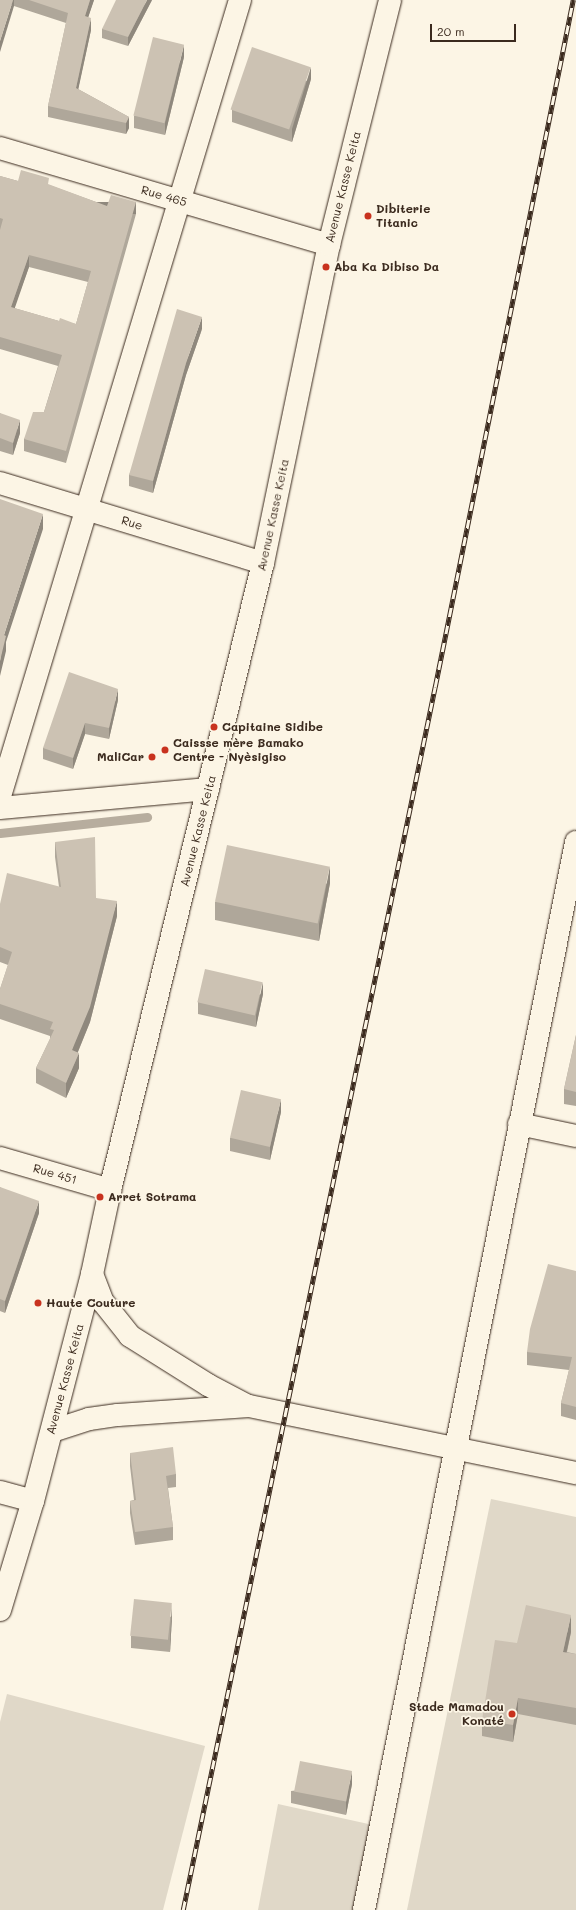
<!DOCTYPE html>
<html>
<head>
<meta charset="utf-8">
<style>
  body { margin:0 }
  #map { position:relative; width:576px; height:1910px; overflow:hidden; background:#fcf5e5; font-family:Mali,sans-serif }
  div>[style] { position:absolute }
  .green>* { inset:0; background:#e0d8c8 }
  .stream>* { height:9px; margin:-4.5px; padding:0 4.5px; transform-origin:4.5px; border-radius:4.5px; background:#b7ad9e }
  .roads { filter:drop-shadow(0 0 1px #3b2a1e) drop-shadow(0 0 1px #3b2a1e) }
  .minor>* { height:22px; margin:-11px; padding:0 11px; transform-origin:11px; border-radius:11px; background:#fcf5e5 }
  .major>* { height:22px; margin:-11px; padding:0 11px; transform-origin:11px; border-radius:11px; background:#fcf5e5 }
  .rail>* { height:4.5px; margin-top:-2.25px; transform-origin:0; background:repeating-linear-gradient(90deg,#fcf5e5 0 9px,#3b2a1e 0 18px); box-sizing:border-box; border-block:1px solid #3b2a1e }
  .wall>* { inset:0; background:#afa79a }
  .shaded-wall>* { inset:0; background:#8f887d; transform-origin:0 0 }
  .building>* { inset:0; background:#ccc2b3; transform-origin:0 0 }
  .dots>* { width:11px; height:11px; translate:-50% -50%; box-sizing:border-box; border:2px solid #fcf5e5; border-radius:50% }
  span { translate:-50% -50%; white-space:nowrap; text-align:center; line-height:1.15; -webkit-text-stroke:3.5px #fcf5e5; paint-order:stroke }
  .street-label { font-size:12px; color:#3b2a1e }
  .poi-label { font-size:12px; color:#3b2a1e; font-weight:700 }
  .left { translate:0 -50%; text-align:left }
  .right { translate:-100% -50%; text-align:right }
  .scale { position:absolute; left:430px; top:24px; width:86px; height:18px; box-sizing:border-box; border:2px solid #3b2a1e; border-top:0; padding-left:5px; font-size:12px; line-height:14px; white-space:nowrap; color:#3b2a1e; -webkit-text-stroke:3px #fcf5e5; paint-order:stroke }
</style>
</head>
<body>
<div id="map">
  <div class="green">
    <i style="clip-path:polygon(491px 1499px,576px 1517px,576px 1910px,407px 1910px)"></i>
    <i style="clip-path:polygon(7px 1694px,205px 1746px,163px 1910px,0 1910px,0 1722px)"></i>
    <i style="clip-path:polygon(278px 1804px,373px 1825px,357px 1910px,258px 1910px)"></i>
  </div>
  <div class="stream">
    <i style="left:0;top:833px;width:148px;rotate:-6.2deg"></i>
  </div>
  <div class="roads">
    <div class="minor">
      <i style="left:0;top:148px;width:343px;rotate:16.4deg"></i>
      <i style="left:0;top:483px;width:275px;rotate:16.9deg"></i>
      <i style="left:0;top:796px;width:831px;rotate:-73.22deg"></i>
      <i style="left:0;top:808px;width:209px;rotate:-5.2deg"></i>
      <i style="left:519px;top:1124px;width:58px;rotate:11.9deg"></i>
      <i style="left:0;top:1158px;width:115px;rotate:16.2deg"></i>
      <i style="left:92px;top:1274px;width:30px;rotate:69deg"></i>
      <i style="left:103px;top:1302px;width:43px;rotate:51.5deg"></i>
      <i style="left:130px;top:1336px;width:92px;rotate:32.1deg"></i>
      <i style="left:208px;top:1385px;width:43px;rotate:27.8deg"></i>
      <i style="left:52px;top:1431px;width:39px;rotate:-18deg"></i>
      <i style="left:89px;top:1419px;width:29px;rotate:-8deg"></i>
      <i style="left:118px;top:1415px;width:131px;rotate:-3.9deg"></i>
      <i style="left:249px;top:1406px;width:334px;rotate:11.6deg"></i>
      <i style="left:0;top:1492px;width:34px;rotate:15deg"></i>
      <i style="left:364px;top:1910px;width:1089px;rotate:-78.77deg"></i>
    </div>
    <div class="major">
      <i style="left:0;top:1610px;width:114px;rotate:-73.2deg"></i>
      <i style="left:33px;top:1501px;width:235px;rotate:-75.4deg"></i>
      <i style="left:92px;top:1274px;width:86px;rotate:-77.9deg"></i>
      <i style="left:110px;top:1190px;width:645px;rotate:-76.29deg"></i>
      <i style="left:263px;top:563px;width:325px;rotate:-78.3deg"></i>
      <i style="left:329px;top:245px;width:252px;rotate:-76deg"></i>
    </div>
  </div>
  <div class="rail">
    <i style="left:183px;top:1910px;width:1249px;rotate:-78.36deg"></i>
    <i style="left:435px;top:687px;width:701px;rotate:-78.64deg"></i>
  </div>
  <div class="wall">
    <i style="clip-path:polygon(0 0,94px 0,88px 17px,91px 30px,78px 89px,129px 117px,129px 128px,126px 134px,48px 117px,48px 106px,66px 23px,14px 6px)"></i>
    <i style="clip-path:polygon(152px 0,128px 46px,102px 38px,102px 29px)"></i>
    <i style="clip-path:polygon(184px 57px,165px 135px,134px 128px,134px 116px)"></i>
    <i style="clip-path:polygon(311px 79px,292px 142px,232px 122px,232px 110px)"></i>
    <i style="clip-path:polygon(evenodd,0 176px,18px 181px,49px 185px,107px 206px,136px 214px,66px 463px,24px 451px,24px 439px,44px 412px,58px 366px,0 349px,0 176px,29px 267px,88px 282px,76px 324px,59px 321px,14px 308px,29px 267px)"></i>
    <i style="clip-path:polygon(202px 329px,186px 375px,153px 493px,129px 486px,129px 475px)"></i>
    <i style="clip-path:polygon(0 413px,20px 433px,13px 455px,0 451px)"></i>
    <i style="clip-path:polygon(118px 700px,109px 739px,85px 734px,73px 769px,43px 759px,43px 748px)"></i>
    <i style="clip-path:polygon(55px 842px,96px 898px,117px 916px,90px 1022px,78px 1052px,79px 1068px,66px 1098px,36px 1083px,36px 1068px,50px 1039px,50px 1036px,0 1019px,0 989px,8px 965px,0 962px,0 904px,59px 887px,55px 857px)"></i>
    <i style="clip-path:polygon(330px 883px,319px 941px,215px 920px,215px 902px)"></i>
    <i style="clip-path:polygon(263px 994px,256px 1027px,198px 1014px,198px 1002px)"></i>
    <i style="clip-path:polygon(576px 1035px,576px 1106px,564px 1104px,564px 1089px)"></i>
    <i style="clip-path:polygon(281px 1112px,270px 1160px,230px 1151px,230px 1138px)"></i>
    <i style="clip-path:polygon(0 1187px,39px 1213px,5px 1313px,0 1311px)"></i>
    <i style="clip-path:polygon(576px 1271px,576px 1420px,561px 1416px,561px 1403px,569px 1370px,527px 1365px,527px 1352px)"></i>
    <i style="clip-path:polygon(130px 1453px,176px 1474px,176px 1487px,168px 1488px,173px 1527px,173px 1540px,135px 1545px,130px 1513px,130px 1501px,134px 1500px,130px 1466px)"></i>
    <i style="clip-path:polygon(172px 1616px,170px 1652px,131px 1648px,131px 1636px)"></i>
    <i style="clip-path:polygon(571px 1632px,567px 1652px,576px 1654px,576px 1725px,518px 1714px,513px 1742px,482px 1736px,482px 1720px,517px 1643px)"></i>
    <i style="clip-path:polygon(352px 1784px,346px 1815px,291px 1803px,291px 1791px)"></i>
  </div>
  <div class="shaded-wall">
    <i style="clip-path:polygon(13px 0,14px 0,14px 6px,0 52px,0 41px)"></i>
    <i style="clip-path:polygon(90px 0,94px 0,85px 27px,85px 16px)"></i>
    <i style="clip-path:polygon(147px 0,152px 0,128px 46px,128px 37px)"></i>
    <i style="clip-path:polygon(91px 18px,91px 30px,76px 100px,76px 88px)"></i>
    <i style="clip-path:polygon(184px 45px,184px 57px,165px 135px,165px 123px)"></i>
    <i style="clip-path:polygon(311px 67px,311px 79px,292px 142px,292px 129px)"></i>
    <i style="clip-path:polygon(129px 117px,129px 128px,126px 134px,126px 123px)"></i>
    <i style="left:136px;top:202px;width:12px;height:259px;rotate:90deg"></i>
    <i style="clip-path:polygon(29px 255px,29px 267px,11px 319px,11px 307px)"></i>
    <i style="clip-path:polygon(202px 317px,202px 329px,186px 375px,153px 493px,153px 481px,186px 363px)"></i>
    <i style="clip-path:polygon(20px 420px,20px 433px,13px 455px,13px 443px)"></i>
    <i style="clip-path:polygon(43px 514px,43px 529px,6px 642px,6px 651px,0 676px,0 661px,4px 635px)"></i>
    <i style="clip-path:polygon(118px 689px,118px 700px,109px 739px,109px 728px)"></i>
    <i style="clip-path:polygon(85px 723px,85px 734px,73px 769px,73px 758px)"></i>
    <i style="clip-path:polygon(330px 866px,330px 883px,319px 941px,319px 924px)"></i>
    <i style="clip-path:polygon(117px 901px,117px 916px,90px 1022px,72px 1066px,72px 1050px)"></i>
    <i style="clip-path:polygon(263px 982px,263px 994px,256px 1027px,256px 1015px)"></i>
    <i style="clip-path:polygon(79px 1053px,79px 1068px,66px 1098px,66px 1083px)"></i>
    <i style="clip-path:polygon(281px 1099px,281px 1112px,270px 1160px,270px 1147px)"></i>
    <i style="clip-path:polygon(39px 1201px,39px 1213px,5px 1313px,5px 1301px)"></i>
    <i style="clip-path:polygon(172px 1603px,172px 1616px,170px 1652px,170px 1639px)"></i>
    <i style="clip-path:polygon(571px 1615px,571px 1632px,563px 1668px,563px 1652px)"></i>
    <i style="clip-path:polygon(518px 1698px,518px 1714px,513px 1742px,513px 1725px)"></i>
    <i style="clip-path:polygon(352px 1771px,352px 1784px,346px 1815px,346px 1802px)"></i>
  </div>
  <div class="building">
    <i style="clip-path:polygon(0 0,13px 0,0 41px)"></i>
    <i style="clip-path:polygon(29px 0,90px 0,85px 16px,91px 18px,76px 88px,129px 117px,126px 123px,48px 106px,68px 13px)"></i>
    <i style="clip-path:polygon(116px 0,147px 0,128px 37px,102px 29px)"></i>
    <i style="left:153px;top:37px;width:32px;height:81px;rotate:14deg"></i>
    <i style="left:252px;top:47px;width:62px;height:66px;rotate:19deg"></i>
    <i style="clip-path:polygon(evenodd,21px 170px,49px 178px,48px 184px,107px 206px,111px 195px,136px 202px,66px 451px,24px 439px,33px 412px,44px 412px,62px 355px,0 337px,0 230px,3px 219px,0 218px,0 176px,18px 181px,21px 170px,29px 255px,91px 271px,76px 324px,60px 318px,59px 321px,11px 307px,29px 255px)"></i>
    <i style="clip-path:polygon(177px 309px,202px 317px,186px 363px,153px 481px,129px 475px)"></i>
    <i style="clip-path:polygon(0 413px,20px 420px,13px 443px,0 438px)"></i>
    <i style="clip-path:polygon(0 499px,43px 514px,4px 635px,6px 636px,0 661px)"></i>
    <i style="clip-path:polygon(69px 672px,118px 689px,109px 728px,85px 723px,73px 758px,43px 748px)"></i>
    <i style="clip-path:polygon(95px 837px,96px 898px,117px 901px,90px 1007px,72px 1050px,79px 1053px,66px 1083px,36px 1068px,54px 1030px,50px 1029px,53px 1022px,0 1004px,0 989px,12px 952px,0 947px,0 904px,7px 873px,61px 887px,55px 842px)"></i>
    <i style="left:227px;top:845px;width:105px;height:58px;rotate:12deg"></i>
    <i style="left:205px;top:969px;width:59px;height:34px;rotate:13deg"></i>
    <i style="clip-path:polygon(576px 1035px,576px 1092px,564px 1089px)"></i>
    <i style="left:241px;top:1090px;width:41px;height:49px;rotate:13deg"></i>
    <i style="clip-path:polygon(0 1187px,39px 1201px,5px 1301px,0 1299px)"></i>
    <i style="clip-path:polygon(548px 1264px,576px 1271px,576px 1407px,561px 1403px,572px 1357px,527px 1352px,530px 1329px)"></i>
    <i style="clip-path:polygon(173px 1447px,176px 1474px,166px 1476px,173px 1527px,135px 1532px,130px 1501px,136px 1500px,130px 1453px)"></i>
    <i style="left:134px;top:1599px;width:38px;height:37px;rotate:6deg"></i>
    <i style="clip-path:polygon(526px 1605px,571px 1615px,563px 1652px,576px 1654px,576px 1708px,518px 1698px,513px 1725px,482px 1720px,495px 1640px,517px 1643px)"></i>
    <i style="left:300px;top:1761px;width:53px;height:31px;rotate:11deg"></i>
  </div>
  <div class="dots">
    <i style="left:368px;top:216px;background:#c8321e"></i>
    <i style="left:326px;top:267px;background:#c8321e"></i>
    <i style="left:214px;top:727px;background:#c8321e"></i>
    <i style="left:165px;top:750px;background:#c8321e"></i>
    <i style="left:152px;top:757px;background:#c8321e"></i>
    <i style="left:100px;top:1197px;background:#c8321e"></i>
    <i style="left:38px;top:1303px;background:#c8321e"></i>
    <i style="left:512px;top:1714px;background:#c8321e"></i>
  </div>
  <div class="street-label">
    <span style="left:343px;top:187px;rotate:-76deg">Avenue Kasse Keita</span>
    <span style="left:164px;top:196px;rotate:16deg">Rue 465</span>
    <span style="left:273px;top:515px;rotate:-78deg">Avenue Kasse Keita</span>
    <span style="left:132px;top:523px;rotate:17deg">Rue</span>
    <span style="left:198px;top:831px;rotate:-76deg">Avenue Kasse Keita</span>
    <span style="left:55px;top:1174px;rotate:16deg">Rue 451</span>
    <span style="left:65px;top:1379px;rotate:-75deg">Avenue Kasse Keita</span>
  </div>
  <div class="poi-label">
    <span class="left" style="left:376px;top:216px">Dibiterie<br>Titanic</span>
    <span class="left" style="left:334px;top:267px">Aba Ka Dibiso Da</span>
    <span class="left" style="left:222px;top:727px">Capitaine Sidibe</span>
    <span class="left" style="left:173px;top:750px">Caissse mère Bamako<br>Centre - Nyèsigiso</span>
    <span class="right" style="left:144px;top:757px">MaliCar</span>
    <span class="left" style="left:108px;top:1197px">Arret Sotrama</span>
    <span class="left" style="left:46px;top:1303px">Haute Couture</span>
    <span class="right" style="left:504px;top:1714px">Stade Mamadou<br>Konaté</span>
  </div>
  <div class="scale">20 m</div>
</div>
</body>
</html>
